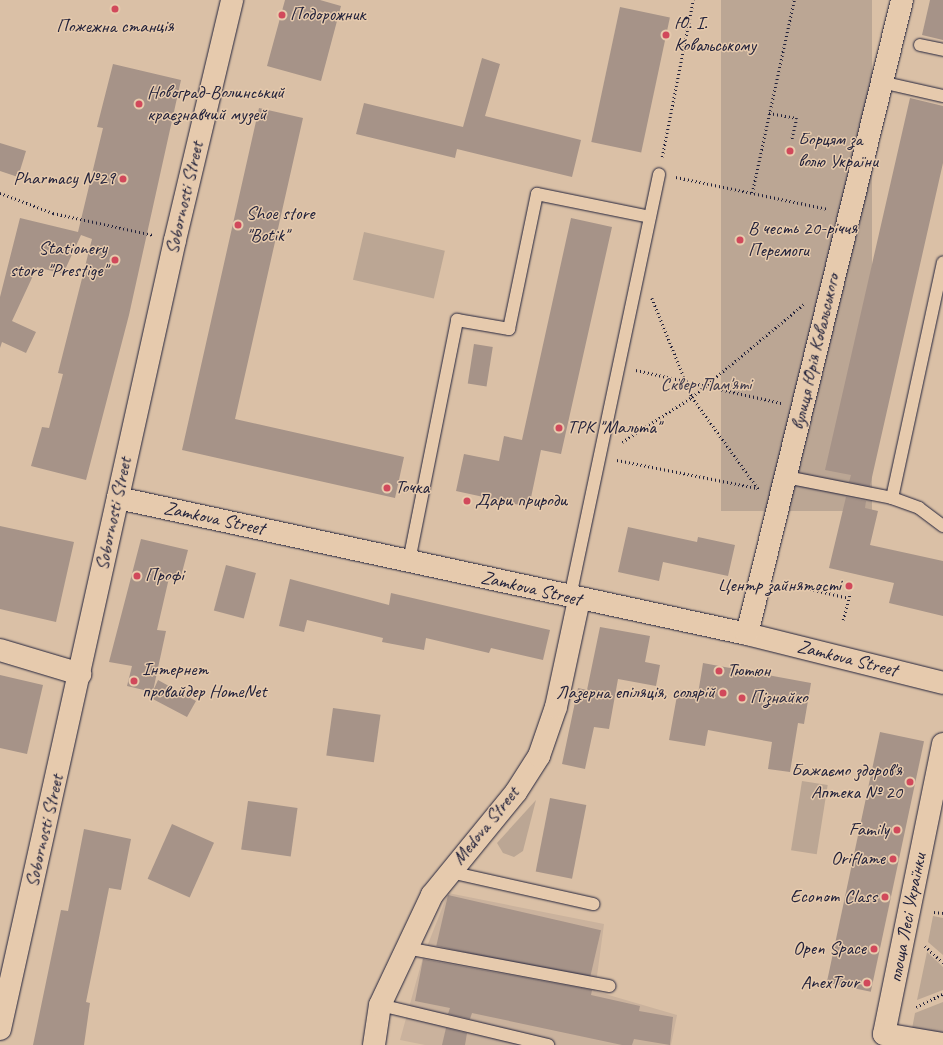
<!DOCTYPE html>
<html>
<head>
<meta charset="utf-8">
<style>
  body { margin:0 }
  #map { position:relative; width:943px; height:1045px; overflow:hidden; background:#dac0a6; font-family:Caveat,sans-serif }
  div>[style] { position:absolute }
  .built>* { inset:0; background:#cab29d }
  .green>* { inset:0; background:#bba694; transform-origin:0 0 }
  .building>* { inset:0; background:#a69388; transform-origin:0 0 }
  .path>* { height:2.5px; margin-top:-1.25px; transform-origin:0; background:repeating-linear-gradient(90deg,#22223b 0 1px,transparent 0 4px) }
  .roads { filter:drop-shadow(0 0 1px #22223b) drop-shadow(0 0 1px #22223b) }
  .service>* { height:12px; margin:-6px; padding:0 6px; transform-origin:6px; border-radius:6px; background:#e6caad }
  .minor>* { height:22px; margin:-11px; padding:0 11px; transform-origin:11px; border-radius:11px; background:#e6caad }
  .tertiary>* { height:22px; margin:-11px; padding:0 11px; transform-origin:11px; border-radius:11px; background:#e6caad }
  .dots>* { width:11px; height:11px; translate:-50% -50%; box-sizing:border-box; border:2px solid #e6caad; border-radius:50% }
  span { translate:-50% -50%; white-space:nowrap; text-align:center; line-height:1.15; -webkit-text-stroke:3px #e6caad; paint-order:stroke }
  .poi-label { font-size:19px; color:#22223b }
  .left { translate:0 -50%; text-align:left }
  .right { translate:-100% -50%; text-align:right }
  .street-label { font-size:19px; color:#22223b }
  .park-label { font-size:19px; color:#413c4d }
</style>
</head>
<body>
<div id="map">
  <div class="built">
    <i style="clip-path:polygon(448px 893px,604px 924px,595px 991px,677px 1015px,671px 1045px,425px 1045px,400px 1040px,423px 957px)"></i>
  </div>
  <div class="green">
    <i style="left:721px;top:0;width:151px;height:511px"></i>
    <i style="left:364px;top:232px;width:83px;height:49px;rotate:13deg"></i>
    <i style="left:802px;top:781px;width:26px;height:70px;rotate:9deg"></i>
    <i style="clip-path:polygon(536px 800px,523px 851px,514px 857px,503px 853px,497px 843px)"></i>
    <i style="clip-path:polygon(933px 916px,943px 918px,943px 955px,928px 942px)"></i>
    <i style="clip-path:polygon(927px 952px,943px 967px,943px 990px,917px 1000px)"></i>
    <i style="clip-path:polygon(943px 1002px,943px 1038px,911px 1034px,915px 1013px)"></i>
  </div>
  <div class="building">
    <i style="clip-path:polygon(285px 0,320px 0,341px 6px,321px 81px,267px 66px)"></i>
    <i style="clip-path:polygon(930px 0,943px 0,943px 40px,922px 35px)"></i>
    <i style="left:620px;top:7px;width:51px;height:138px;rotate:12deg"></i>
    <i style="clip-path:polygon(482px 58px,500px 64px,485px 116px,581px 140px,572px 177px,457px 149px,455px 158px,356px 134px,364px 103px,463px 127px)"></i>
    <i style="clip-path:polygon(113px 64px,181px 80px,129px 315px,86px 480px,31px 466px,42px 427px,49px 428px,63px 374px,58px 373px,92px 239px,81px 235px,63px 274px,37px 267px,12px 321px,36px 332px,26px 353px,2px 342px,0 348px,0 297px,20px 218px,78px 232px,103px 128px,97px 127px)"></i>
    <i style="clip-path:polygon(910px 98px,943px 106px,943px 163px,870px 486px,849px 482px,851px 475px,825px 470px)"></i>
    <i style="clip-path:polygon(259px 108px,303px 118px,235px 419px,404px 457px,395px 498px,182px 450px)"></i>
    <i style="clip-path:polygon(0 143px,26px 151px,18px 177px,0 171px)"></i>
    <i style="clip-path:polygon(571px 218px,612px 227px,561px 454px,541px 450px,529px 507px,456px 491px,464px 454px,499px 461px,504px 436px,522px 440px)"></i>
    <i style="left:474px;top:344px;width:19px;height:40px;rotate:9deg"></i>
    <i style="clip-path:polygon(846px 497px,866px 501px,865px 508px,878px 511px,870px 545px,943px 561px,943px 616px,889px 603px,894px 583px,829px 568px)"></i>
    <i style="clip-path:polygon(0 526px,74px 542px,56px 622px,0 609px)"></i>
    <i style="clip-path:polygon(628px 527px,697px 542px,698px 537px,735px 545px,728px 576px,663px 562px,659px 581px,618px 572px)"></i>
    <i style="clip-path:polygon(141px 539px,188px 550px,180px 580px,169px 578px,157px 630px,166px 631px,153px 691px,158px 680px,196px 701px,187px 717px,149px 697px,152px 692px,127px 686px,132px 666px,109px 662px)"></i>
    <i style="left:226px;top:565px;width:31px;height:47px;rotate:15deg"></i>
    <i style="clip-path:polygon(290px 579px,389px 605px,391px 593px,550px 630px,543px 660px,491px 648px,489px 653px,426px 638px,424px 650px,382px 642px,383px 638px,307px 620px,304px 632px,279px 626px)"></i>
    <i style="clip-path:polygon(600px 627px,650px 636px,645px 662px,660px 665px,656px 686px,618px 679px,609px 729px,594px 727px,585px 769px,562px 764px,578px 688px,587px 690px)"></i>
    <i style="clip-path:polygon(703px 663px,811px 683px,804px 724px,798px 723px,790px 772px,768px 769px,772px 742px,708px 730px,705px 746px,669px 740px,678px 690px,698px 694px)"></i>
    <i style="clip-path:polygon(0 675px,43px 685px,27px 754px,0 748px)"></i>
    <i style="left:333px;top:708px;width:48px;height:48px;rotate:8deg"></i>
    <i style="left:880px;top:732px;width:45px;height:256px;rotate:12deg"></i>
    <i style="left:550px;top:798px;width:37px;height:75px;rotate:11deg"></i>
    <i style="left:248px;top:801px;width:50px;height:49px;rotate:8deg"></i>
    <i style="left:172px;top:824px;width:46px;height:60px;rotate:24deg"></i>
    <i style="clip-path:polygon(84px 829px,131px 839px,121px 890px,109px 888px,86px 1002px,90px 1003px,84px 1045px,33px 1045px,61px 910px,68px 911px)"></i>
    <i style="left:448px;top:895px;width:157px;height:52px;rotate:13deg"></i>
    <i style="clip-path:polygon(423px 959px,592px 990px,591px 995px,640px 1006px,639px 1011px,673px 1017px,670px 1045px,634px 1039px,632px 1045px,622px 1045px,472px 1013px,470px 1019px,448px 1014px,450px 1008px,415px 1001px)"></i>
    <i style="clip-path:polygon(446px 1028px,467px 1033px,465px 1045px,442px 1045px)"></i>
  </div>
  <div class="path">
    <i style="left:769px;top:113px;width:28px;rotate:10deg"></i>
    <i style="left:797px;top:118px;width:23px;rotate:103deg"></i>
    <i style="left:662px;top:157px;width:160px;rotate:-78.8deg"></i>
    <i style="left:676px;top:177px;width:155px;rotate:11.9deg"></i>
    <i style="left:0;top:193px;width:57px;rotate:20.7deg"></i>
    <i style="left:53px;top:213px;width:102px;rotate:12.4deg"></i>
    <i style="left:752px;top:193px;width:198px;rotate:-77.7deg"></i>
    <i style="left:652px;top:298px;width:107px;rotate:68deg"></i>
    <i style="left:692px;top:397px;width:115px;rotate:54.2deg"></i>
    <i style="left:636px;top:370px;width:149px;rotate:12.8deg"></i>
    <i style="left:622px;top:442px;width:83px;rotate:-32.7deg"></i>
    <i style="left:692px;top:397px;width:146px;rotate:-39.7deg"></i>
    <i style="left:617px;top:460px;width:143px;rotate:11.3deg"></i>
    <i style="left:806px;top:588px;width:44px;rotate:13.1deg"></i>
    <i style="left:843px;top:620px;width:27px;rotate:-75deg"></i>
    <i style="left:934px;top:912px;width:9px;rotate:6deg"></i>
    <i style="left:925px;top:946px;width:25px;rotate:43deg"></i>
    <i style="left:916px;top:1007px;width:30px;rotate:-26deg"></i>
  </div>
  <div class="roads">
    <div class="service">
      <i style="left:920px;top:45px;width:24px;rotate:12deg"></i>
      <i style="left:881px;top:82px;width:64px;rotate:12.7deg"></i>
      <i style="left:786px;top:477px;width:108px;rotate:11.2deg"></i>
      <i style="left:892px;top:498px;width:29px;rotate:20deg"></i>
      <i style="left:919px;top:508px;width:30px;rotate:37deg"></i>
      <i style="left:892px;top:498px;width:241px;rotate:-77.8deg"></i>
      <i style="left:409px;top:561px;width:246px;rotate:-78.7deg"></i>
      <i style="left:457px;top:320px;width:53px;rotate:9.8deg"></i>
      <i style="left:509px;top:329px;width:138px;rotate:-78.3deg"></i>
      <i style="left:537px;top:194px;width:115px;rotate:11.5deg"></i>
      <i style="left:570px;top:597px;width:432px;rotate:-78.1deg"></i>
      <i style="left:450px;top:872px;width:147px;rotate:12.6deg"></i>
      <i style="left:406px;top:948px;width:207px;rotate:10.6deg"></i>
      <i style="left:380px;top:1005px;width:173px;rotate:13.4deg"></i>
    </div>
    <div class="minor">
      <i style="left:118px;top:498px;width:644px;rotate:12.2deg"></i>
      <i style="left:747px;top:634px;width:202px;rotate:14deg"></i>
      <i style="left:747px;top:634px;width:653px;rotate:-76.26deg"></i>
      <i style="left:943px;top:744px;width:296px;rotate:101.5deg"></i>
      <i style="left:884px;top:1034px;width:60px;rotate:9.6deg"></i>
      <i style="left:374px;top:1045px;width:40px;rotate:-81.5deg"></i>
      <i style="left:380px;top:1005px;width:122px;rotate:-64.7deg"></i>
      <i style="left:432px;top:895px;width:133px;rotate:-50.8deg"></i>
      <i style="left:516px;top:792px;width:43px;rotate:-57.4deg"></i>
      <i style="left:539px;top:756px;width:52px;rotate:-70.9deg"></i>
      <i style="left:556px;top:707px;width:109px;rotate:-77.9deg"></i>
    </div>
    <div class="tertiary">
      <i style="left:0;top:650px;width:84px;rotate:16.7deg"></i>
      <i style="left:0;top:1029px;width:808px;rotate:-77.49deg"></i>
      <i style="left:175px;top:240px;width:247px;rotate:-76.6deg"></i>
    </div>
  </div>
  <div class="dots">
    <i style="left:115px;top:9px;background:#d1495b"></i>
    <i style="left:282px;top:15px;background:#d1495b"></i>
    <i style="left:666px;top:35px;background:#d1495b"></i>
    <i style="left:139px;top:104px;background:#d1495b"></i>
    <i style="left:790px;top:151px;background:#d1495b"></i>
    <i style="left:123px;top:179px;background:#d1495b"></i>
    <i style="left:238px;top:225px;background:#d1495b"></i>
    <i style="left:740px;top:240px;background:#d1495b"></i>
    <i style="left:115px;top:260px;background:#d1495b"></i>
    <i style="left:559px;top:428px;background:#d1495b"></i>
    <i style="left:387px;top:488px;background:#d1495b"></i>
    <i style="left:467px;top:501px;background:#d1495b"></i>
    <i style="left:137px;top:576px;background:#d1495b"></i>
    <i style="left:849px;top:586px;background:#d1495b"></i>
    <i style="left:719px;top:671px;background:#d1495b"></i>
    <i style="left:134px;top:681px;background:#d1495b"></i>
    <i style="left:723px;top:693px;background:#d1495b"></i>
    <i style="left:742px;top:698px;background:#d1495b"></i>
    <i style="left:910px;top:782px;background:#d1495b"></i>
    <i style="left:897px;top:830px;background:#d1495b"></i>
    <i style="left:893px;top:859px;background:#d1495b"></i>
    <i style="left:885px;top:897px;background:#d1495b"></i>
    <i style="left:874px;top:949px;background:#d1495b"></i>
    <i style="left:867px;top:983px;background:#d1495b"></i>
  </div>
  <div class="poi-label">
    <span class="left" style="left:290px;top:15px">Подорожник</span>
    <span class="left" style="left:674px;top:35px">Ю. І.<br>Ковальському</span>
    <span style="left:115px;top:27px">Пожежна станція</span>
    <span class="left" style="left:147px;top:104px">Новоград-Волинський<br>краєзнавчий музей</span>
    <span class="left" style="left:798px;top:151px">Борцям за<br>волю України</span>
    <span class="right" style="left:115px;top:179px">Pharmacy №29</span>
    <span class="left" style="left:246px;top:225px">Shoe store<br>"Botik"</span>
    <span class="left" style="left:748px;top:240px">В честь 20-річчя<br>Перемоги</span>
    <span class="right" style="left:107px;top:260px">Stationery<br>store "Prestige"</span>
    <span class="left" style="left:567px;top:428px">ТРК "Мальта"</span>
    <span class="left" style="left:395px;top:488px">Точка</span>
    <span class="left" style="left:475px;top:501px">Дари природи</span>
    <span class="left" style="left:145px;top:576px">Профі</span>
    <span class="right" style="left:841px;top:586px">Центр зайнятості</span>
    <span class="left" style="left:142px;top:681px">Інтернет<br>провайдер HomeNet</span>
    <span class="left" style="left:727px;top:671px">Тютюн</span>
    <span class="right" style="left:715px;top:693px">Лазерна епіляція, солярій</span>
    <span class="left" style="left:750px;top:698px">Пізнайко</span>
    <span class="right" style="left:902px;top:782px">Бажаємо здоров'я<br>Аптека № 20</span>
    <span class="right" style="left:889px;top:830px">Family</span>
    <span class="right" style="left:885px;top:859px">Oriflame</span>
    <span class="right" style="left:877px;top:897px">Econom Class</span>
    <span class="right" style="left:866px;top:949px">Open Space</span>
    <span class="right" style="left:859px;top:983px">AnexTour</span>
  </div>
  <div class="street-label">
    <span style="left:185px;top:198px;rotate:-77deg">Sobornosti Street</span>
    <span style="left:816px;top:352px;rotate:-77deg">вулиця Юрія Ковальського</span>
    <span style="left:114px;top:514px;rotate:-78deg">Sobornosti Street</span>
    <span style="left:214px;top:519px;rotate:12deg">Zamkova Street</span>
    <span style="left:531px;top:589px;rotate:13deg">Zamkova Street</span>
    <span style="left:847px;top:659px;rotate:14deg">Zamkova Street</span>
    <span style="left:486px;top:826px;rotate:-51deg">Medova Street</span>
    <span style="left:45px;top:831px;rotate:-77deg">Sobornosti Street</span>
    <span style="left:908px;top:918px;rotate:-79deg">площа Лесі Українки</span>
  </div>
  <div class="park-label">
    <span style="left:706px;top:385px">Сквер Пам'яті</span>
  </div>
</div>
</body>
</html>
